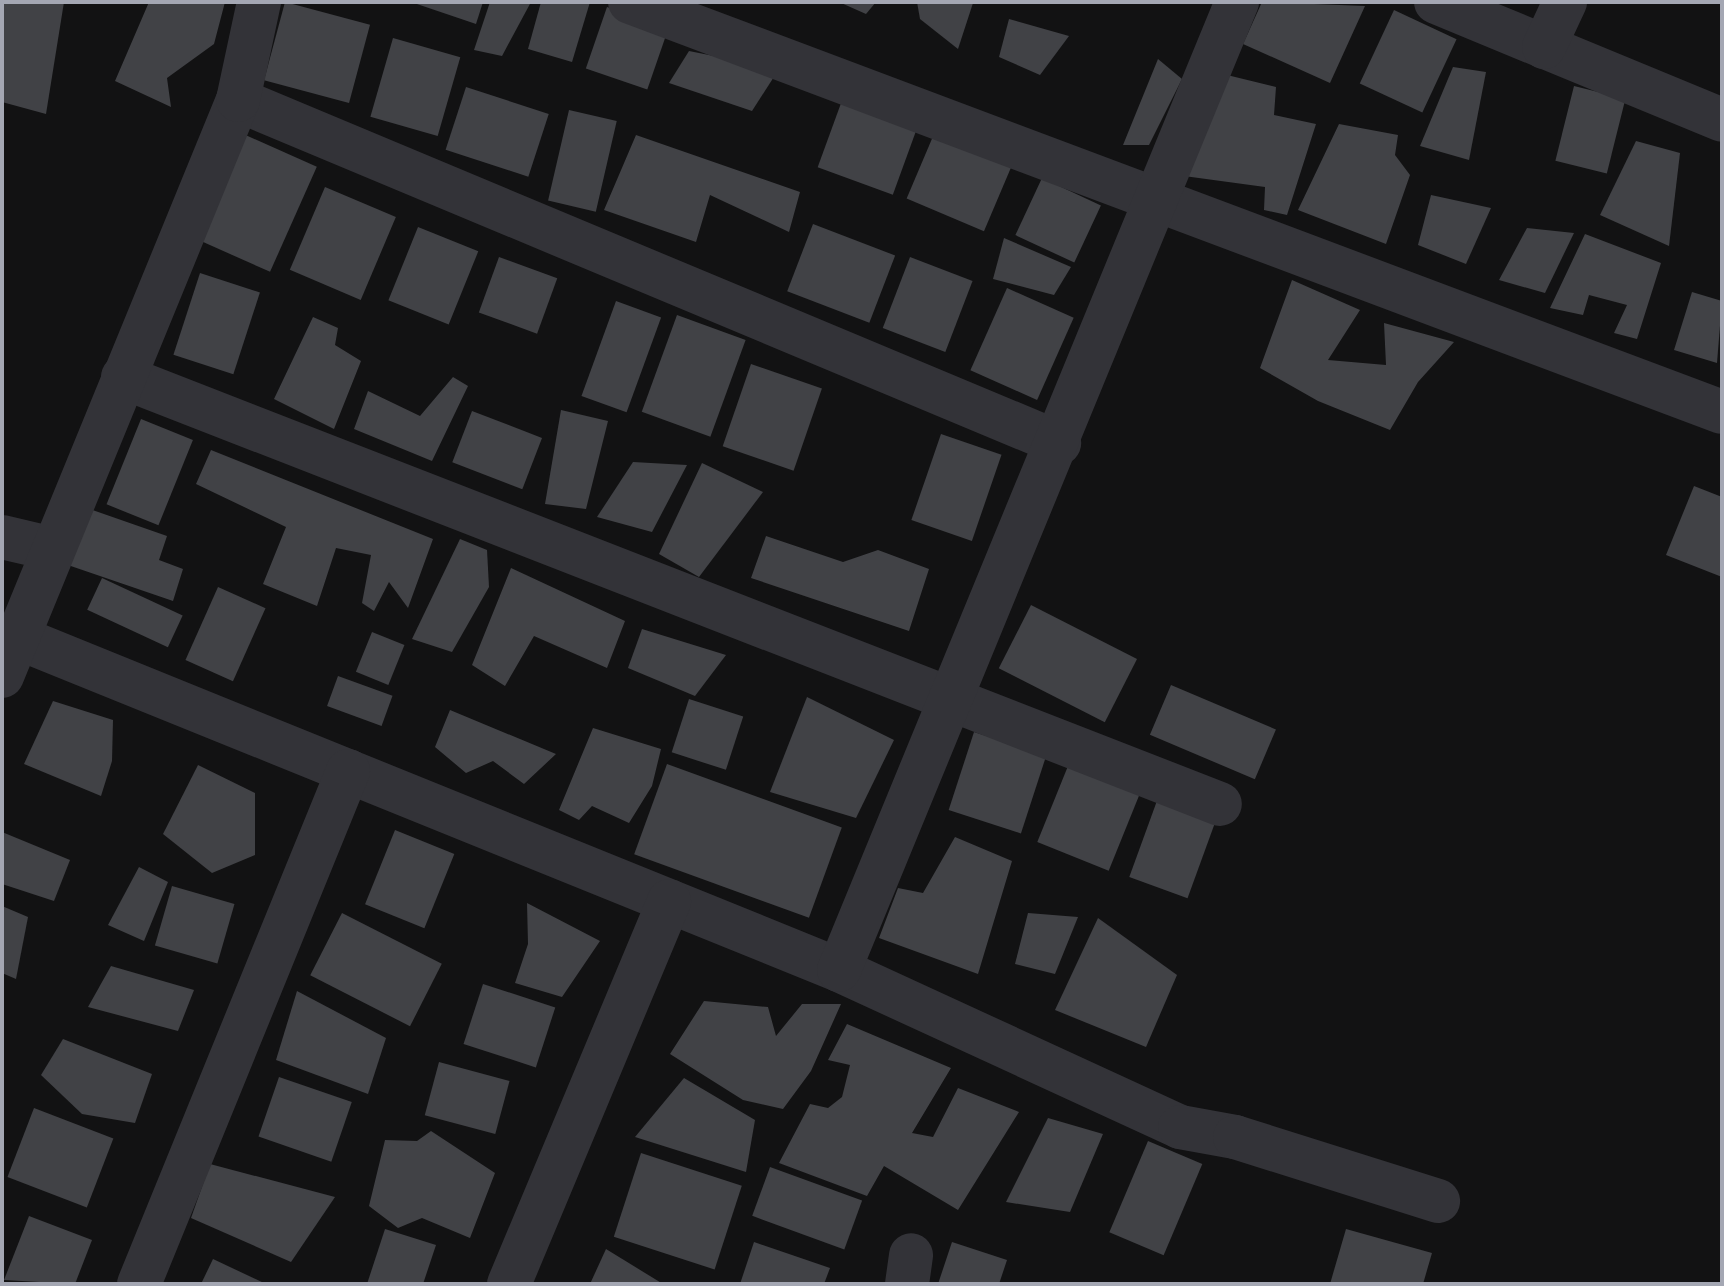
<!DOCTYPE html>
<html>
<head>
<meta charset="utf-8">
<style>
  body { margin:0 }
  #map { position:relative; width:1724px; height:1286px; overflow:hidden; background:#121213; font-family:"Golos Text",sans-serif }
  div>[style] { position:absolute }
  .building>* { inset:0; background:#414246; transform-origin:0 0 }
  .minor>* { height:44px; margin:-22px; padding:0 22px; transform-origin:22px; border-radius:22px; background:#333338 }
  span { translate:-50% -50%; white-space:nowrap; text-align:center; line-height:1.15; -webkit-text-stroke:6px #0d0d0e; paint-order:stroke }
  .frame { position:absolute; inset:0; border:4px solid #a4a7b3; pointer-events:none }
</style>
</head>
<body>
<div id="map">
  <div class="building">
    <i style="clip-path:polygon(2px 2px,64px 2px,46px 114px,2px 102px)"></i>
    <i style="clip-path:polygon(149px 2px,225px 2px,214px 44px,167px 78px,171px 107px,115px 81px)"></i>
    <i style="left:285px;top:2px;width:88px;height:81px;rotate:15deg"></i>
    <i style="clip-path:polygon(411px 2px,483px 2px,476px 24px)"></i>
    <i style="clip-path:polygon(490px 2px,531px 2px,502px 56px,474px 50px)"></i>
    <i style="clip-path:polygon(541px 2px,590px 2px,572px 62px,528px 49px)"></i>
    <i style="clip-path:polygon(839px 2px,876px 2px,866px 14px)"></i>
    <i style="clip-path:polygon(917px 2px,973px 3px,958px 49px,920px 19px)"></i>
    <i style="clip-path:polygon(1262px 2px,1365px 6px,1330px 83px,1243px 44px)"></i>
    <i style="left:607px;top:7px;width:65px;height:65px;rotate:19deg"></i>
    <i style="left:1394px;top:10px;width:69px;height:81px;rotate:25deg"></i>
    <i style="clip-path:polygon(1009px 19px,1069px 36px,1040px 75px,999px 57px)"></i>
    <i style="left:393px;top:38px;width:70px;height:82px;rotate:16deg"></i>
    <i style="clip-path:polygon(689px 51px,779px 69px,752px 111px,669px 83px)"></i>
    <i style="clip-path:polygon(1158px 59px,1182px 79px,1149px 145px,1123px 145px)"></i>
    <i style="clip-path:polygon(1453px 67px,1486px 72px,1469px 160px,1420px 146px)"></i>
    <i style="clip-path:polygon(1227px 75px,1276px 87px,1274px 115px,1316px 124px,1287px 215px,1264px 210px,1265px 187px,1184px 176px)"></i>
    <i style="left:1574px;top:86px;width:53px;height:77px;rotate:14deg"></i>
    <i style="left:466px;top:87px;width:87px;height:66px;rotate:18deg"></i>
    <i style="left:844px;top:95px;width:80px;height:77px;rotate:20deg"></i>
    <i style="left:569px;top:110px;width:49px;height:93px;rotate:13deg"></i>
    <i style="clip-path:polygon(1339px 124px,1398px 135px,1395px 155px,1410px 175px,1386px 244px,1298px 210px)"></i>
    <i style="left:241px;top:133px;width:83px;height:115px;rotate:24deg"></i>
    <i style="left:934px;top:134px;width:84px;height:70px;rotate:23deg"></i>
    <i style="clip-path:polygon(636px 135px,800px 192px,789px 232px,710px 195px,696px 242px,604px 210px)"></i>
    <i style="clip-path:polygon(1636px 141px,1680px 153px,1669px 246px,1600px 215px)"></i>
    <i style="left:1042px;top:178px;width:65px;height:63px;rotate:25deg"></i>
    <i style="left:325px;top:187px;width:77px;height:90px;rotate:23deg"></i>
    <i style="clip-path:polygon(1431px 195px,1491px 208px,1466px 264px,1418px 245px)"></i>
    <i style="left:813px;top:224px;width:88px;height:72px;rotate:21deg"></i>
    <i style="left:418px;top:227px;width:65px;height:79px;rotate:22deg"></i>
    <i style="clip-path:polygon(1527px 228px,1574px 233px,1545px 293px,1499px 280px)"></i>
    <i style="clip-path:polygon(1585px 234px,1661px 263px,1637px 339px,1614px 333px,1627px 305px,1589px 295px,1583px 315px,1550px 308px)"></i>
    <i style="clip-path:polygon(1004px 238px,1071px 267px,1054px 295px,993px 279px)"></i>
    <i style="left:499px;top:257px;width:62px;height:59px;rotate:20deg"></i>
    <i style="left:910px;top:257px;width:67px;height:76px;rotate:21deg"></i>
    <i style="left:200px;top:273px;width:63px;height:86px;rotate:18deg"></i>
    <i style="clip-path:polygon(1292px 280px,1360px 310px,1328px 360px,1386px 365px,1384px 323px,1454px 342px,1418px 382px,1390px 430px,1318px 401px,1260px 368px)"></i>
    <i style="left:1007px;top:288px;width:73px;height:90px;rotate:24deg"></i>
    <i style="clip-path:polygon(1692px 292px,1722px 301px,1717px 363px,1674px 350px)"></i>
    <i style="left:616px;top:301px;width:48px;height:101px;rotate:20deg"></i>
    <i style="left:677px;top:315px;width:73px;height:103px;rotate:20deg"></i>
    <i style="clip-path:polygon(313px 317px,338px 328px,335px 345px,361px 361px,334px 429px,274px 399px)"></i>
    <i style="left:751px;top:364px;width:75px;height:87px;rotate:19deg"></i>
    <i style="clip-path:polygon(453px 377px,468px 386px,432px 461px,354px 429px,368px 391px,420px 416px)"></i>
    <i style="clip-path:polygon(561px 410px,608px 421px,586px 509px,545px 504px)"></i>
    <i style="left:472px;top:411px;width:75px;height:55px;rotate:21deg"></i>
    <i style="left:141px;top:419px;width:56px;height:92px;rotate:22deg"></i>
    <i style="left:941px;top:434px;width:64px;height:91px;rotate:19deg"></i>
    <i style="clip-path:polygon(211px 450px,433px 539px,408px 608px,389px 582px,374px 611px,362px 603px,371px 555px,336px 548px,317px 606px,263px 584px,286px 527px,196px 484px)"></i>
    <i style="clip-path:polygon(633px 462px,687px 465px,652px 532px,597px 517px)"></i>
    <i style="clip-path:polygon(702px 463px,763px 492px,699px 577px,659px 554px)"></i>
    <i style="clip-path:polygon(1694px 486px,1722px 497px,1722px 577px,1666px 555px)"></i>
    <i style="clip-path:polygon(81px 506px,167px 536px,159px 560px,183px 569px,173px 601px,62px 563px)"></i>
    <i style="clip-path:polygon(766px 536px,843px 562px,878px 550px,929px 569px,909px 631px,751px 578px)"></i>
    <i style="clip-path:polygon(460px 539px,487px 550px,489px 587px,452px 652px,412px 639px)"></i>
    <i style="clip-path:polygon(511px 568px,625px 621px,607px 668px,534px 636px,505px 686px,472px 665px)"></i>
    <i style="left:102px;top:578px;width:89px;height:35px;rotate:25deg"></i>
    <i style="left:218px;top:587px;width:52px;height:80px;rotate:24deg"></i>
    <i style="left:1031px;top:605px;width:119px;height:71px;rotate:27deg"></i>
    <i style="clip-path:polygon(642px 629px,726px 655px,695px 696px,628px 668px)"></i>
    <i style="left:372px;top:632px;width:35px;height:43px;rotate:22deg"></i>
    <i style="left:338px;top:676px;width:58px;height:32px;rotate:20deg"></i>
    <i style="left:1171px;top:685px;width:114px;height:54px;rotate:23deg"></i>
    <i style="clip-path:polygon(807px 697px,894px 740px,856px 818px,770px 792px)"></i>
    <i style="left:689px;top:699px;width:57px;height:56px;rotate:18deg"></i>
    <i style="clip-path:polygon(53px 701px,113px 720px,112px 761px,101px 796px,24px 764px)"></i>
    <i style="clip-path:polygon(450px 710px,556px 754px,524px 784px,493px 761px,466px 773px,435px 747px)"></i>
    <i style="clip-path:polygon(593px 728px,661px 749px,652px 786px,629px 823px,592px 806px,579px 820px,559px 810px)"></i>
    <i style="left:974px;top:732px;width:76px;height:82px;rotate:18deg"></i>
    <i style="left:667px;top:764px;width:186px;height:96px;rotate:20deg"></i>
    <i style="clip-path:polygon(198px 765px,255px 793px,255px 855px,212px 873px,163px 834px)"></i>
    <i style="left:1068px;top:766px;width:77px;height:82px;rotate:22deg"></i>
    <i style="left:1158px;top:798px;width:62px;height:84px;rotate:20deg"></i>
    <i style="left:395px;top:830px;width:64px;height:80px;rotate:22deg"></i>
    <i style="clip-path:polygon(2px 832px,70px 860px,54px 901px,2px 884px)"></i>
    <i style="clip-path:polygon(955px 837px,1012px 861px,978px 974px,879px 938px,898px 888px,923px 893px)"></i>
    <i style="clip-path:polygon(139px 867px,168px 882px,144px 941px,108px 925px)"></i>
    <i style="left:172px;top:886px;width:65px;height:62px;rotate:16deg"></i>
    <i style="clip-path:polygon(527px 903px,600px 941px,562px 997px,515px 983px,528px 944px)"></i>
    <i style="clip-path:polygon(2px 906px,28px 917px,16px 979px,2px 973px)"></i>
    <i style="left:342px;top:913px;width:112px;height:70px;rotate:27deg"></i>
    <i style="clip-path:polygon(1028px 913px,1078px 917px,1055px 974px,1015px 964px)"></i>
    <i style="clip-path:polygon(1098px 918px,1177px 975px,1146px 1047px,1055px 1010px)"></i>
    <i style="clip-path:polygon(111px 966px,194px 990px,178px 1031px,88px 1007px)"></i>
    <i style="left:483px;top:984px;width:76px;height:63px;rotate:18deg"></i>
    <i style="clip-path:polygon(297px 991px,386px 1038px,368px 1094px,276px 1060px)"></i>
    <i style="clip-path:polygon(704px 1001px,768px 1007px,776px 1036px,802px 1004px,841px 1004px,811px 1071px,783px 1109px,743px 1100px,670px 1054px)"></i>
    <i style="clip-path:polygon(847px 1024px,951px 1068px,912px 1133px,933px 1137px,958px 1088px,1019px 1112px,958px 1210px,884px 1166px,867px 1196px,779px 1163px,810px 1104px,828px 1108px,842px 1097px,850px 1065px,828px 1060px)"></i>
    <i style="clip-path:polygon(63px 1039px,152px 1074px,135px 1123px,82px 1114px,41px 1075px)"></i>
    <i style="left:439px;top:1062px;width:73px;height:55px;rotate:15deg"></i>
    <i style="left:279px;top:1077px;width:77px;height:63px;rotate:19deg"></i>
    <i style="clip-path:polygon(684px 1078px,755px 1120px,746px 1172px,635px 1137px)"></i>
    <i style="left:34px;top:1108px;width:85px;height:74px;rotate:21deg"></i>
    <i style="clip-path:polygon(1048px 1118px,1103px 1134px,1070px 1212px,1006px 1202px)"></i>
    <i style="clip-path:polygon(431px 1131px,495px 1173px,470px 1238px,422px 1218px,398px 1228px,369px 1206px,385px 1140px,417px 1141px)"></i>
    <i style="left:1148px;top:1141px;width:59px;height:99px;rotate:23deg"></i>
    <i style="left:641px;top:1153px;width:106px;height:88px;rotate:18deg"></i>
    <i style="clip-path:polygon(210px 1164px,335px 1197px,291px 1262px,191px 1218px)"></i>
    <i style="left:770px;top:1167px;width:98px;height:52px;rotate:20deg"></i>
    <i style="clip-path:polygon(29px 1216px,92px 1240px,75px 1284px,4px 1280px)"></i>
    <i style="clip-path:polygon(385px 1229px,436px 1245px,423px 1284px,367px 1284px)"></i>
    <i style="clip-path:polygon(1346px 1229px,1432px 1253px,1423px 1284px,1330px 1284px)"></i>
    <i style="clip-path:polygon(754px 1242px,830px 1268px,824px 1284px,740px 1284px)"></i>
    <i style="clip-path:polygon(952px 1242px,1007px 1260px,999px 1284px,938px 1284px)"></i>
    <i style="clip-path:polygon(606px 1249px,663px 1284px,590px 1284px)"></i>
    <i style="clip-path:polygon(213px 1259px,266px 1284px,201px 1284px)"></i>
  </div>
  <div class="minor">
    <i style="left:630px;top:2px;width:1166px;rotate:20.58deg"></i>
    <i style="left:1436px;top:2px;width:309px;rotate:22.4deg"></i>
    <i style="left:1544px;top:47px;width:50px;rotate:-65deg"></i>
    <i style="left:238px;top:100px;width:890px;rotate:22.67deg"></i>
    <i style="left:123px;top:377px;width:1177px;rotate:21.27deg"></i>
    <i style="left:2px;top:537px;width:52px;rotate:13.2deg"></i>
    <i style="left:19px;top:638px;width:885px;rotate:22.04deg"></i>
    <i style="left:839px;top:970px;width:375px;rotate:24.7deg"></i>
    <i style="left:1180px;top:1127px;width:56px;rotate:10.3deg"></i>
    <i style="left:1235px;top:1137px;width:213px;rotate:17.5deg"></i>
    <i style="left:2px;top:676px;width:622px;rotate:-67.72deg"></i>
    <i style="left:238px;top:100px;width:100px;rotate:-77.9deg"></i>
    <i style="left:839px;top:970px;width:1047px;rotate:-67.65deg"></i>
    <i style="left:139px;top:1284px;width:554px;rotate:-67.83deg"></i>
    <i style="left:509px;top:1284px;width:415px;rotate:-67.3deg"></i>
    <i style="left:907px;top:1284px;width:29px;rotate:-82deg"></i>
  </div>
  <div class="frame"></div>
</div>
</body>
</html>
